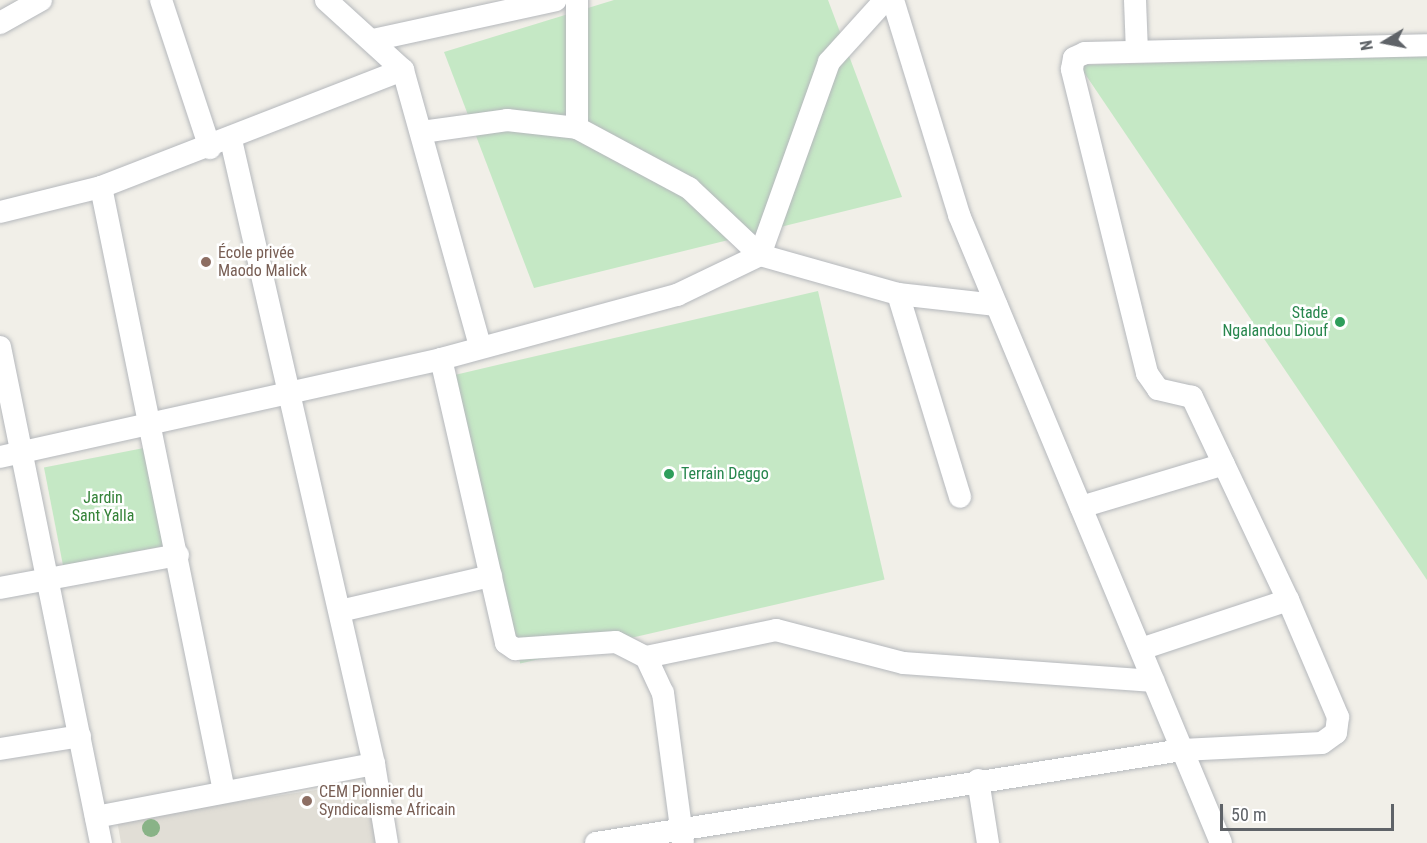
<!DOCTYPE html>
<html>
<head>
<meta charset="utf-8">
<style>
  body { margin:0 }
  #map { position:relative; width:1427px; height:843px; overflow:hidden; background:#f1efe8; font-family:"Roboto Condensed",sans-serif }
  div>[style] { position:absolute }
  .education>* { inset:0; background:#e1ded6 }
  .green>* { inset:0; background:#c5e8c5; transform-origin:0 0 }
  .roads { filter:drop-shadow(0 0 2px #b5b8bc) drop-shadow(0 0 2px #b5b8bc) }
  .minor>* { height:22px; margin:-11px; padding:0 11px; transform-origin:11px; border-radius:11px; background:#fff }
  .trees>* { width:18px; height:18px; margin:-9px; border-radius:50%; background:#89b387 }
  .dots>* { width:16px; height:16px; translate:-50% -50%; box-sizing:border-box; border:3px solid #fff; border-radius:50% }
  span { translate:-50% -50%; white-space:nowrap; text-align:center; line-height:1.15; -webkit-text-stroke:5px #fff; paint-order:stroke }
  .education-label { font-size:16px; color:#785e54 }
  .left { translate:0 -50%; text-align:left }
  .leisure-label { font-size:16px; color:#27864d }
  .right { translate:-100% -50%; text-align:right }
  .park-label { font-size:16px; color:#348238 }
  .north { position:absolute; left:1355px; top:12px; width:60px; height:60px; -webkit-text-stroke:4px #fff; paint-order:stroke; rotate:260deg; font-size:16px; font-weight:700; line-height:24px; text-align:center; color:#5f6368 }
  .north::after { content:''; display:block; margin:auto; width:21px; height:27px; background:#5f6368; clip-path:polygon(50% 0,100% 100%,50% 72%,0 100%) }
  .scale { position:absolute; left:1220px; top:804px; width:174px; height:27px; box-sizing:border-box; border:3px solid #5f6368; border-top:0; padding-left:8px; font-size:18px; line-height:21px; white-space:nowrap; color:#5f6368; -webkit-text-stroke:4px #fff; paint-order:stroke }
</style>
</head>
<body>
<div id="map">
  <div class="education">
    <i style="clip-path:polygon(369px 782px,378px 843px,121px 843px,117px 820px)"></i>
  </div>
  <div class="green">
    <i style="clip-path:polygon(614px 0,828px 0,902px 197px,534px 288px,444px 52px)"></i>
    <i style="clip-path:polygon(1427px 56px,1427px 580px,1079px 65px)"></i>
    <i style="left:818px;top:291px;width:296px;height:374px;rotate:77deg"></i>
    <i style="left:149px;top:447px;width:100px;height:107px;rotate:79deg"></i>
  </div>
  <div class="roads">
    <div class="minor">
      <i style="left:161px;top:0;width:156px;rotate:71.7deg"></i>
      <i style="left:326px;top:0;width:104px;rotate:42.3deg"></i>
      <i style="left:403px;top:70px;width:286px;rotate:74.4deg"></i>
      <i style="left:893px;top:0;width:225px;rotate:72.9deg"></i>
      <i style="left:959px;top:215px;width:680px;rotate:67.35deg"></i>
      <i style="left:1135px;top:0;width:51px;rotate:87.8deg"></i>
      <i style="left:0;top:23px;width:47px;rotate:-29.3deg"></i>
      <i style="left:373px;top:40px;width:187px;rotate:-12.3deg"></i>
      <i style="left:577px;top:128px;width:128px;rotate:-90deg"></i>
      <i style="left:422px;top:132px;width:86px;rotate:-8deg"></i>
      <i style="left:507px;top:120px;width:70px;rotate:6.5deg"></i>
      <i style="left:577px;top:128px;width:127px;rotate:28.2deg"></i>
      <i style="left:689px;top:188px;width:98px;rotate:43.3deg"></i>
      <i style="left:760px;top:255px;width:205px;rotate:-70.3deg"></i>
      <i style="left:829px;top:62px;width:84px;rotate:-47.9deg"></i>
      <i style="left:231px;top:140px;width:640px;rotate:77.09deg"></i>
      <i style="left:374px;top:764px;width:80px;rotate:80.7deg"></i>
      <i style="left:101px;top:187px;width:616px;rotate:78.49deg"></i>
      <i style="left:0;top:212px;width:104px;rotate:-13.9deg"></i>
      <i style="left:101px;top:187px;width:324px;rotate:-21.2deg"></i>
      <i style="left:898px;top:294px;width:212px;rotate:73deg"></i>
      <i style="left:0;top:347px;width:506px;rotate:78.49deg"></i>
      <i style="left:441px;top:359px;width:291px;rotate:77.1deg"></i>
      <i style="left:506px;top:643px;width:11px;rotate:34deg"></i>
      <i style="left:515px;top:649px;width:101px;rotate:-4deg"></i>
      <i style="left:616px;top:642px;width:34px;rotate:27deg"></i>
      <i style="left:646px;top:657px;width:40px;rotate:65deg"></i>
      <i style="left:663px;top:693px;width:150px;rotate:82.4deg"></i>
      <i style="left:0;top:457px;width:452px;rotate:-12.5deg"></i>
      <i style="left:441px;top:359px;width:245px;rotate:-15.2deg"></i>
      <i style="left:677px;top:295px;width:92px;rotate:-25.7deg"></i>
      <i style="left:760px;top:255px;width:143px;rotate:15.8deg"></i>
      <i style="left:898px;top:294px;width:99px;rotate:6.4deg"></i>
      <i style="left:1081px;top:507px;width:149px;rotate:-16.7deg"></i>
      <i style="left:0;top:588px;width:181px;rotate:-10.5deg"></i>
      <i style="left:340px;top:611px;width:155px;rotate:-13.1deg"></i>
      <i style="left:1141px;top:649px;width:155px;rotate:-18.4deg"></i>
      <i style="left:646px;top:657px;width:133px;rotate:-11.7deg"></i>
      <i style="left:776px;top:630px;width:132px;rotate:14.5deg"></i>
      <i style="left:904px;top:663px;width:250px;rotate:4.1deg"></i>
      <i style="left:0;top:749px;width:81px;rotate:-9.2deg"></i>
      <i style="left:978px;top:780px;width:64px;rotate:81deg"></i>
      <i style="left:96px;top:817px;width:283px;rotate:-10.8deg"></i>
      <i style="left:596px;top:843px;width:593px;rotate:-9.02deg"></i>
      <i style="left:1182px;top:750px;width:140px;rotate:-2.9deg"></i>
      <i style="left:1322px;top:743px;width:17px;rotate:-36deg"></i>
      <i style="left:1336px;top:733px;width:16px;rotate:-83deg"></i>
      <i style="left:1338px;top:717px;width:127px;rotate:-113.1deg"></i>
      <i style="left:1288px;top:600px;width:225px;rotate:-115.3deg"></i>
      <i style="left:1192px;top:397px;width:35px;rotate:-167deg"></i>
      <i style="left:1158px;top:389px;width:19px;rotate:-125deg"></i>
      <i style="left:1147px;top:373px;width:313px;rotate:-103.9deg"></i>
      <i style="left:1072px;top:69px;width:11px;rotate:-80deg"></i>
      <i style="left:1074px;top:58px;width:12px;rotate:-24deg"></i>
      <i style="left:1085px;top:53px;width:342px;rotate:-1.3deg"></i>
    </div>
  </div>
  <div class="trees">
    <i style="left:151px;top:828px"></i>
  </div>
  <div class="dots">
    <i style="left:206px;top:262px;background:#8d6e63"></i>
    <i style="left:1340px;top:322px;background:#2e9e5b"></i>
    <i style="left:669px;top:474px;background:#2e9e5b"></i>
    <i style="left:307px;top:801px;background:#8d6e63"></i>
  </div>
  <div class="education-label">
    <span class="left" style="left:218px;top:262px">École privée<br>Maodo Malick</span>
    <span class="left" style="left:319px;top:801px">CEM Pionnier du<br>Syndicalisme Africain</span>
  </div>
  <div class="leisure-label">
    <span class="right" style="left:1328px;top:322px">Stade<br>Ngalandou Diouf</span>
    <span class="left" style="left:681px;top:474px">Terrain Deggo</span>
  </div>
  <div class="park-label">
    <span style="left:103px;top:507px">Jardin<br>Sant Yalla</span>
  </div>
  <div class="north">N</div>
  <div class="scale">50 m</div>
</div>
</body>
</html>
